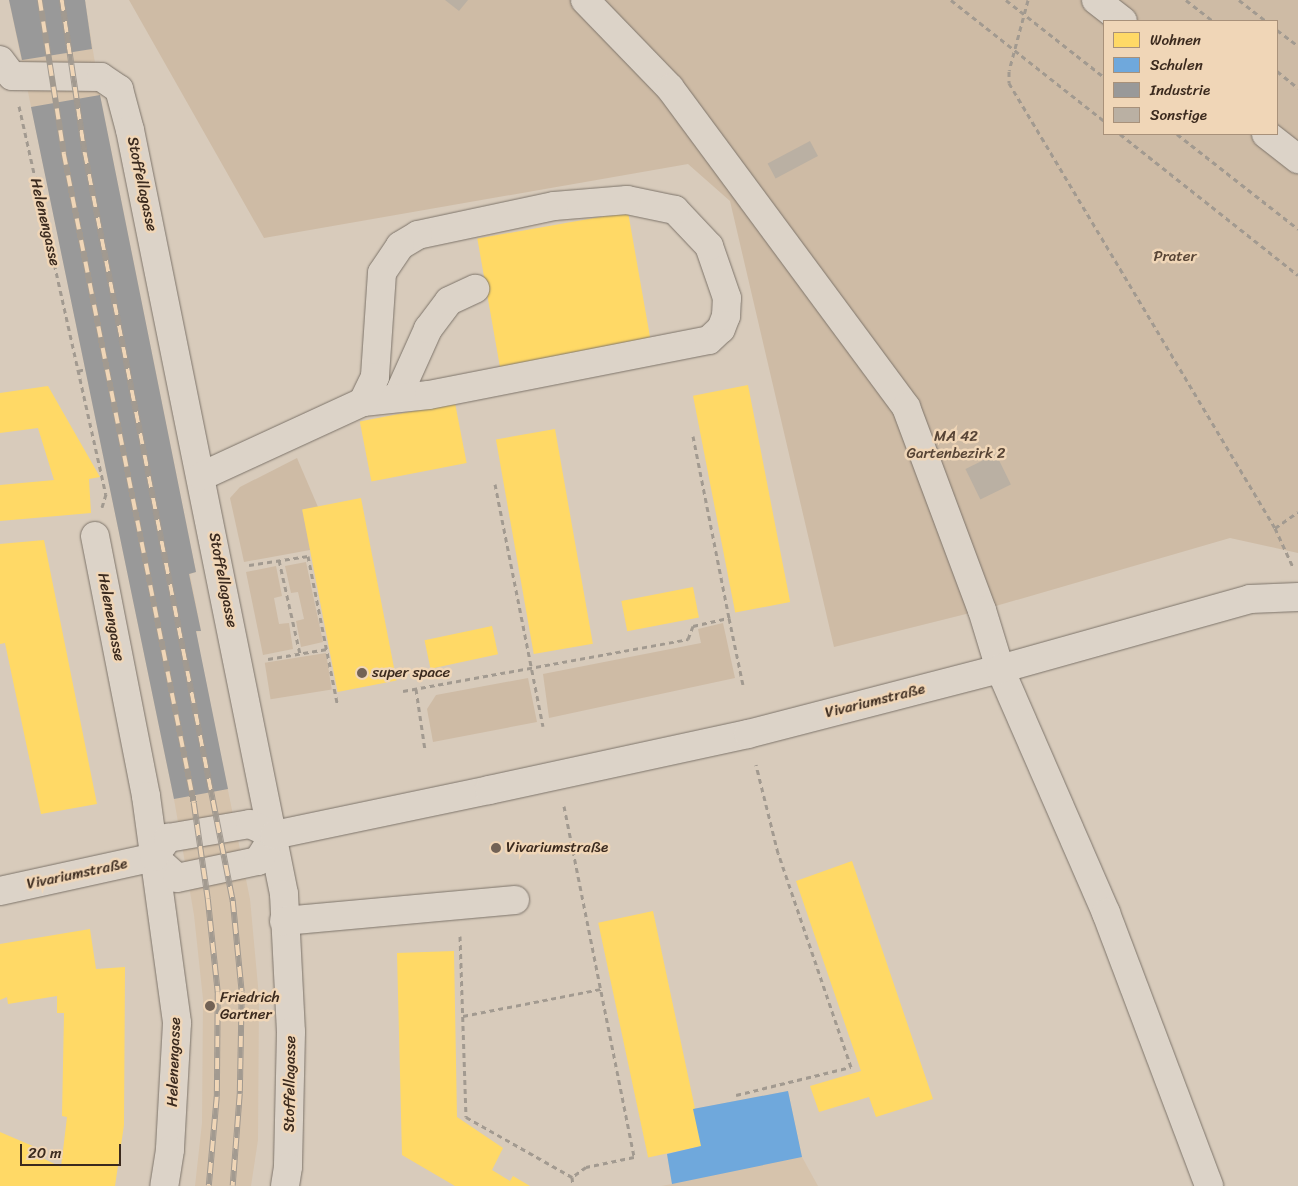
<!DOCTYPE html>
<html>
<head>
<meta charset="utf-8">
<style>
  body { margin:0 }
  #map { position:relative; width:1298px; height:1186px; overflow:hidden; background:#d8cbbb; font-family:Sriracha,sans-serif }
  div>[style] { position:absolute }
  .built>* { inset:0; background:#d6c3ac }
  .green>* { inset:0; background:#cebba5; transform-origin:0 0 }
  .homes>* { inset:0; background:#ffd966; transform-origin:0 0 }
  .schools>* { inset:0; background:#6fa8dc }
  .industry>* { inset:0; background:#999 }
  .building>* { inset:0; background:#bab0a3; transform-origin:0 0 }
  .path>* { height:3px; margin-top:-1.5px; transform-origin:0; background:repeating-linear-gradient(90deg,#a29a90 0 5px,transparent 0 9px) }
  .roads { filter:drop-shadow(0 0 1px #7d746a) drop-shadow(0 0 1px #7d746a) }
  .minor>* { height:28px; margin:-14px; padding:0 14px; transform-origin:14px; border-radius:14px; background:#dcd3c8 }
  .rail>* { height:5.5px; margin-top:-2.75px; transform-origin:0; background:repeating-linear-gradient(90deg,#f0d6b7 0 11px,#a29a90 0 22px); box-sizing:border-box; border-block:1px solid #a29a90 }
  .dots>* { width:14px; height:14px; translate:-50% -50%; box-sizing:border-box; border:2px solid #f0d6b7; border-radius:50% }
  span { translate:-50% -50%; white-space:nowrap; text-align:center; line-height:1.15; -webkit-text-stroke:5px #f0d6b7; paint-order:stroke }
  .street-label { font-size:15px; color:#3b2a1e }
  .park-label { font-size:15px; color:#574435 }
  .poi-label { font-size:15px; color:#3b2a1e }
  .left { translate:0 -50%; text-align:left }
  .legend { position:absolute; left:1103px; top:20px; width:175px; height:115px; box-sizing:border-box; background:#f0d6b7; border:1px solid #a8917a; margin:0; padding:6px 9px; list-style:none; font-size:15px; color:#3b2a1e }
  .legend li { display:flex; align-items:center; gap:10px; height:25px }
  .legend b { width:25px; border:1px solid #a8917a }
  .scale { position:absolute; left:20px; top:1144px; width:101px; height:22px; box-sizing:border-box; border:2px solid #3b2a1e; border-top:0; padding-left:6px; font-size:15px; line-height:18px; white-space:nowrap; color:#3b2a1e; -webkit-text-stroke:4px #f0d6b7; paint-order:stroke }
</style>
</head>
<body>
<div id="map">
  <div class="built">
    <i style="clip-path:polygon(9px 0,85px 0,100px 95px,196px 572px,190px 574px,201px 631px,196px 632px,250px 899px,259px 997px,258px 1140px,251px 1186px,195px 1186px,202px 1123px,203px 999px,194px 915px,174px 799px)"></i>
    <i style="clip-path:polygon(788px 1091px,802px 1157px,818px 1186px,661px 1186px,672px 1184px,667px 1154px,701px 1146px,693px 1109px)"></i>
  </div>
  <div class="green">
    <i style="clip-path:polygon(evenodd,129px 0,1298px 0,1298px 553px,1230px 538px,982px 610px,834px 647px,730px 201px,688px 164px,264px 238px,129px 0,1104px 21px,1277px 21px,1277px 134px,1104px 134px,1104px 21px)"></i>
    <i style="clip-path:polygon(297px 458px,318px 507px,310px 550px,244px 562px,230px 498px,240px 487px)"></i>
    <i style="clip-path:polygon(306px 562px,323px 642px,301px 647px,296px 621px,304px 619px,298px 592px,291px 593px,285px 566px)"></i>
    <i style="clip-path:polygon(276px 566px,282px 596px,274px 598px,279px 624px,289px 623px,293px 649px,263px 655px,246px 572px)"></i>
    <i style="clip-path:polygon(723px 623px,735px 678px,549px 718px,543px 674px,701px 643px,698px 629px)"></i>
    <i style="left:326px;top:653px;width:37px;height:62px;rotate:81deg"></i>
    <i style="clip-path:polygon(528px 678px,537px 722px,433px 742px,427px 709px,436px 695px)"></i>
  </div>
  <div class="homes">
    <i style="left:628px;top:212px;width:132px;height:153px;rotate:80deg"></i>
    <i style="left:748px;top:385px;width:221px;height:56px;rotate:79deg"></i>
    <i style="clip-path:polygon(48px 386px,100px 477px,89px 479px,91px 513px,0 521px,0 485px,54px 480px,38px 428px,0 433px,0 393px)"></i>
    <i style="left:455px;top:403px;width:61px;height:97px;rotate:79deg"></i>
    <i style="left:555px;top:429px;width:218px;height:60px;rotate:80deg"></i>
    <i style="left:361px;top:498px;width:186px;height:60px;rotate:79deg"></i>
    <i style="clip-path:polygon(44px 540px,97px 804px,41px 814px,5px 643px,0 644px,0 544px)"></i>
    <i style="left:693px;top:587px;width:31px;height:73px;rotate:79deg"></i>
    <i style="left:492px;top:626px;width:29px;height:69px;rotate:78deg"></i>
    <i style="clip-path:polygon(852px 861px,933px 1099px,876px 1117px,869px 1097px,819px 1112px,810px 1086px,861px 1071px,796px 881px)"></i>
    <i style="left:653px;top:911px;width:240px;height:56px;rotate:78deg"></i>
    <i style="clip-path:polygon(90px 929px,96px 969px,125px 967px,124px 1125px,115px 1186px,0 1186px,0 1132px,42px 1150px,40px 1157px,61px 1167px,67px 1117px,62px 1116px,64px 1013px,57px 1013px,57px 996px,8px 1004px,7px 997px,0 1000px,0 944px)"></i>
    <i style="clip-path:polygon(454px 951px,457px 1117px,503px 1148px,492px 1170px,510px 1181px,513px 1176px,530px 1186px,455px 1186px,402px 1155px,397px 953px)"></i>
  </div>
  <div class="schools">
    <i style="clip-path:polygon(788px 1091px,802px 1157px,672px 1184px,667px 1154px,701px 1146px,693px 1109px)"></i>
  </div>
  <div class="industry">
    <i style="clip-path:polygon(9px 0,85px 0,92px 49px,22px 60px)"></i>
    <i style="clip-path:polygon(100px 95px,196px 572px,189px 574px,201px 631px,196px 631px,228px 789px,174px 799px,31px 107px)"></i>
  </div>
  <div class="building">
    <i style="clip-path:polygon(445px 0,468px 0,459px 11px)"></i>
    <i style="left:810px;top:141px;width:17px;height:48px;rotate:62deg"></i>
    <i style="left:996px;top:454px;width:34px;height:34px;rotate:64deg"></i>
  </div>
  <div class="path">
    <i style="left:951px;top:0;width:195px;rotate:38.3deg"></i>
    <i style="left:1006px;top:0;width:125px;rotate:38.2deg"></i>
    <i style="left:1028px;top:0;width:73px;rotate:105deg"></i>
    <i style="left:1009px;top:71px;width:12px;rotate:90deg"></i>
    <i style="left:1009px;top:83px;width:518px;rotate:59.13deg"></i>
    <i style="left:1275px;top:528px;width:43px;rotate:65.2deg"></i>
    <i style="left:1186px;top:0;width:34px;rotate:38deg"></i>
    <i style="left:1239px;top:0;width:34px;rotate:38deg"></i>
    <i style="left:1277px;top:30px;width:26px;rotate:37deg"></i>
    <i style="left:1277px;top:71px;width:27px;rotate:39deg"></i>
    <i style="left:19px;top:106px;width:398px;rotate:77.4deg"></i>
    <i style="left:106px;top:494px;width:14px;rotate:107deg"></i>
    <i style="left:1120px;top:134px;width:227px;rotate:38.4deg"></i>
    <i style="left:1177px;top:134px;width:154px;rotate:38.1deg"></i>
    <i style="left:78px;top:371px;width:7px;rotate:-16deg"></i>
    <i style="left:693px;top:436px;width:186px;rotate:78.8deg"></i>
    <i style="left:495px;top:484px;width:247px;rotate:78.8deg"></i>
    <i style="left:1275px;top:528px;width:28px;rotate:-35deg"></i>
    <i style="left:279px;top:560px;width:96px;rotate:77.4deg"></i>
    <i style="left:249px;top:565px;width:60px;rotate:-8.7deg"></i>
    <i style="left:308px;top:556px;width:150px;rotate:78.8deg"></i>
    <i style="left:268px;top:659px;width:60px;rotate:-9.6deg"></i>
    <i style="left:416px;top:689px;width:62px;rotate:81.6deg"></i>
    <i style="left:403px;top:691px;width:290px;rotate:-10.3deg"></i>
    <i style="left:688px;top:639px;width:14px;rotate:-69deg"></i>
    <i style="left:693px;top:626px;width:37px;rotate:-13deg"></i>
    <i style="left:729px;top:618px;width:68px;rotate:78.2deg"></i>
    <i style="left:564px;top:806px;width:358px;rotate:78.7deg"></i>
    <i style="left:634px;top:1157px;width:49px;rotate:168.2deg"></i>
    <i style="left:586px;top:1167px;width:17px;rotate:144deg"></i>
    <i style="left:460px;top:936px;width:181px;rotate:88.1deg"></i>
    <i style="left:466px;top:1117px;width:122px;rotate:29.5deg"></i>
    <i style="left:572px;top:1177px;width:9px;rotate:84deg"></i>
    <i style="left:463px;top:1016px;width:141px;rotate:-11.1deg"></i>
    <i style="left:736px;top:1095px;width:118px;rotate:-13.7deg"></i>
    <i style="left:851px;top:1067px;width:226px;rotate:-108.8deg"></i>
    <i style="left:778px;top:853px;width:91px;rotate:-104deg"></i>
  </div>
  <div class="roads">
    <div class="minor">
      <i style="left:585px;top:0;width:122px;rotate:46deg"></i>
      <i style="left:670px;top:88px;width:397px;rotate:53.5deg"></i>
      <i style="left:906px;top:407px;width:217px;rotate:69.5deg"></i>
      <i style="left:982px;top:610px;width:62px;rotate:73deg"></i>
      <i style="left:1000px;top:669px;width:266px;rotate:66.5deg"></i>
      <i style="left:1106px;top:913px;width:292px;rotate:69.3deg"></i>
      <i style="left:1096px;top:0;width:34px;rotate:38deg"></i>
      <i style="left:0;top:60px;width:20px;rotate:53deg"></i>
      <i style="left:12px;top:76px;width:89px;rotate:0.6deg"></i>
      <i style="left:101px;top:77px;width:22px;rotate:34deg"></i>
      <i style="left:119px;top:89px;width:42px;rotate:75deg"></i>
      <i style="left:130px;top:130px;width:779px;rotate:78.6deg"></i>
      <i style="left:284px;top:894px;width:138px;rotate:87.1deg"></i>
      <i style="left:291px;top:1032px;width:135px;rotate:91.3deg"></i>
      <i style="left:288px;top:1167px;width:19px;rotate:99deg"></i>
      <i style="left:1266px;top:134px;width:41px;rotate:38deg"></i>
      <i style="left:397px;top:398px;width:76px;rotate:-65.8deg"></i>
      <i style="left:428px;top:329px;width:35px;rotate:-53deg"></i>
      <i style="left:449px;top:301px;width:29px;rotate:-25deg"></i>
      <i style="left:202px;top:476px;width:177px;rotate:-24.7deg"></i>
      <i style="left:363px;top:402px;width:66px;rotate:-6.1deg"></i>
      <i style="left:429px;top:395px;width:285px;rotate:-11.1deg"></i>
      <i style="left:709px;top:340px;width:16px;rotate:-43deg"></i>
      <i style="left:721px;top:329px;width:14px;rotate:-69deg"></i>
      <i style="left:726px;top:316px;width:18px;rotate:-87deg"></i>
      <i style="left:727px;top:298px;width:55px;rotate:-109.1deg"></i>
      <i style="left:709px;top:246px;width:50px;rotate:-133.4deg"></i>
      <i style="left:675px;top:210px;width:49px;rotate:-168.2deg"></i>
      <i style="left:627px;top:200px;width:73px;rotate:175.3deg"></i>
      <i style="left:554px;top:206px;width:139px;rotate:168deg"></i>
      <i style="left:418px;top:235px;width:21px;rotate:149deg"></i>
      <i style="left:400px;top:246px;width:32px;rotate:124deg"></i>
      <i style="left:382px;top:273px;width:104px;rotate:93.9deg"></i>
      <i style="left:375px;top:377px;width:28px;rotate:116deg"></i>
      <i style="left:95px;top:536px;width:265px;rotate:78.9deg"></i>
      <i style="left:146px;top:796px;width:229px;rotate:82.2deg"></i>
      <i style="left:177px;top:1023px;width:127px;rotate:93.2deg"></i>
      <i style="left:170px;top:1150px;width:36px;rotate:99deg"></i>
      <i style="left:154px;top:857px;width:31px;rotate:42deg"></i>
      <i style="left:177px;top:878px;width:83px;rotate:-11.9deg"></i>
      <i style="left:258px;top:861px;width:31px;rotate:-58deg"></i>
      <i style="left:0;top:891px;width:158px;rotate:-12.4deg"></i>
      <i style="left:154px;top:857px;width:24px;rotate:-54deg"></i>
      <i style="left:168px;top:838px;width:83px;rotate:-9.7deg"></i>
      <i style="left:250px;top:824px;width:26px;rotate:25deg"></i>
      <i style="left:274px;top:835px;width:220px;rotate:-11.8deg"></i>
      <i style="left:489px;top:790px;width:265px;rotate:-12.2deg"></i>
      <i style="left:748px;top:734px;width:260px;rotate:-14.5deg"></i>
      <i style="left:1000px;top:669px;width:260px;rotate:-15.6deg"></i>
      <i style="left:1250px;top:599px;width:48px;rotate:-2.4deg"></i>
      <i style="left:284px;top:921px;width:232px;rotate:-5.2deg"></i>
    </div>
  </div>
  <div class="rail">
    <i style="left:40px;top:0;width:156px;rotate:81.1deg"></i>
    <i style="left:64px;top:154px;width:662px;rotate:78.67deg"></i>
    <i style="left:194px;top:803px;width:97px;rotate:81.7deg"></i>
    <i style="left:208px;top:899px;width:94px;rotate:83.9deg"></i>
    <i style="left:218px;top:992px;width:105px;rotate:90.5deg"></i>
    <i style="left:217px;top:1097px;width:89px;rotate:95.1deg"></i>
    <i style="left:62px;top:0;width:155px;rotate:81.5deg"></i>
    <i style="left:85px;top:153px;width:763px;rotate:78.81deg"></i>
    <i style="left:233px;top:901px;width:91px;rotate:84.4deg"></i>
    <i style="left:242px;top:992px;width:102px;rotate:91.1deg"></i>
    <i style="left:240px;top:1094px;width:92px;rotate:94.4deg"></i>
  </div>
  <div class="dots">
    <i style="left:362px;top:673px;background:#726255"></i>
    <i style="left:496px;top:848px;background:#726255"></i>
    <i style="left:210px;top:1006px;background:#726255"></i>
  </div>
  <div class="street-label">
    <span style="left:142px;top:184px;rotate:78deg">Stoffellagasse</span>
    <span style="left:45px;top:222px;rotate:77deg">Helenengasse</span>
    <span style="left:223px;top:580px;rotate:79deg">Stoffellagasse</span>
    <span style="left:111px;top:617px;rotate:79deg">Helenengasse</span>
    <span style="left:875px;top:701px;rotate:-14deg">Vivariumstraße</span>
    <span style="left:77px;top:874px;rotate:-12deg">Vivariumstraße</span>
    <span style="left:174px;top:1062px;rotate:-88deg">Helenengasse</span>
    <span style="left:290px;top:1084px;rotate:-89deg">Stoffellagasse</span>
  </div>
  <div class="park-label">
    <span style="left:1175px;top:257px">Prater</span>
    <span style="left:956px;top:445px">MA 42<br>Gartenbezirk 2</span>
  </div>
  <div class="poi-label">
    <span class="left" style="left:372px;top:673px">super space</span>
    <span class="left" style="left:506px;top:848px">Vivariumstraße</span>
    <span class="left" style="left:220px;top:1006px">Friedrich<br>Gartner</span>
  </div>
  <ul class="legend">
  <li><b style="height:14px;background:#ffd966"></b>Wohnen</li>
  <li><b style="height:14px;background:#6fa8dc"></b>Schulen</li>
  <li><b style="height:14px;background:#999"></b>Industrie</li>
  <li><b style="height:14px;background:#bab0a3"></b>Sonstige</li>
  </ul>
  <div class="scale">20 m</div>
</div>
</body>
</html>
